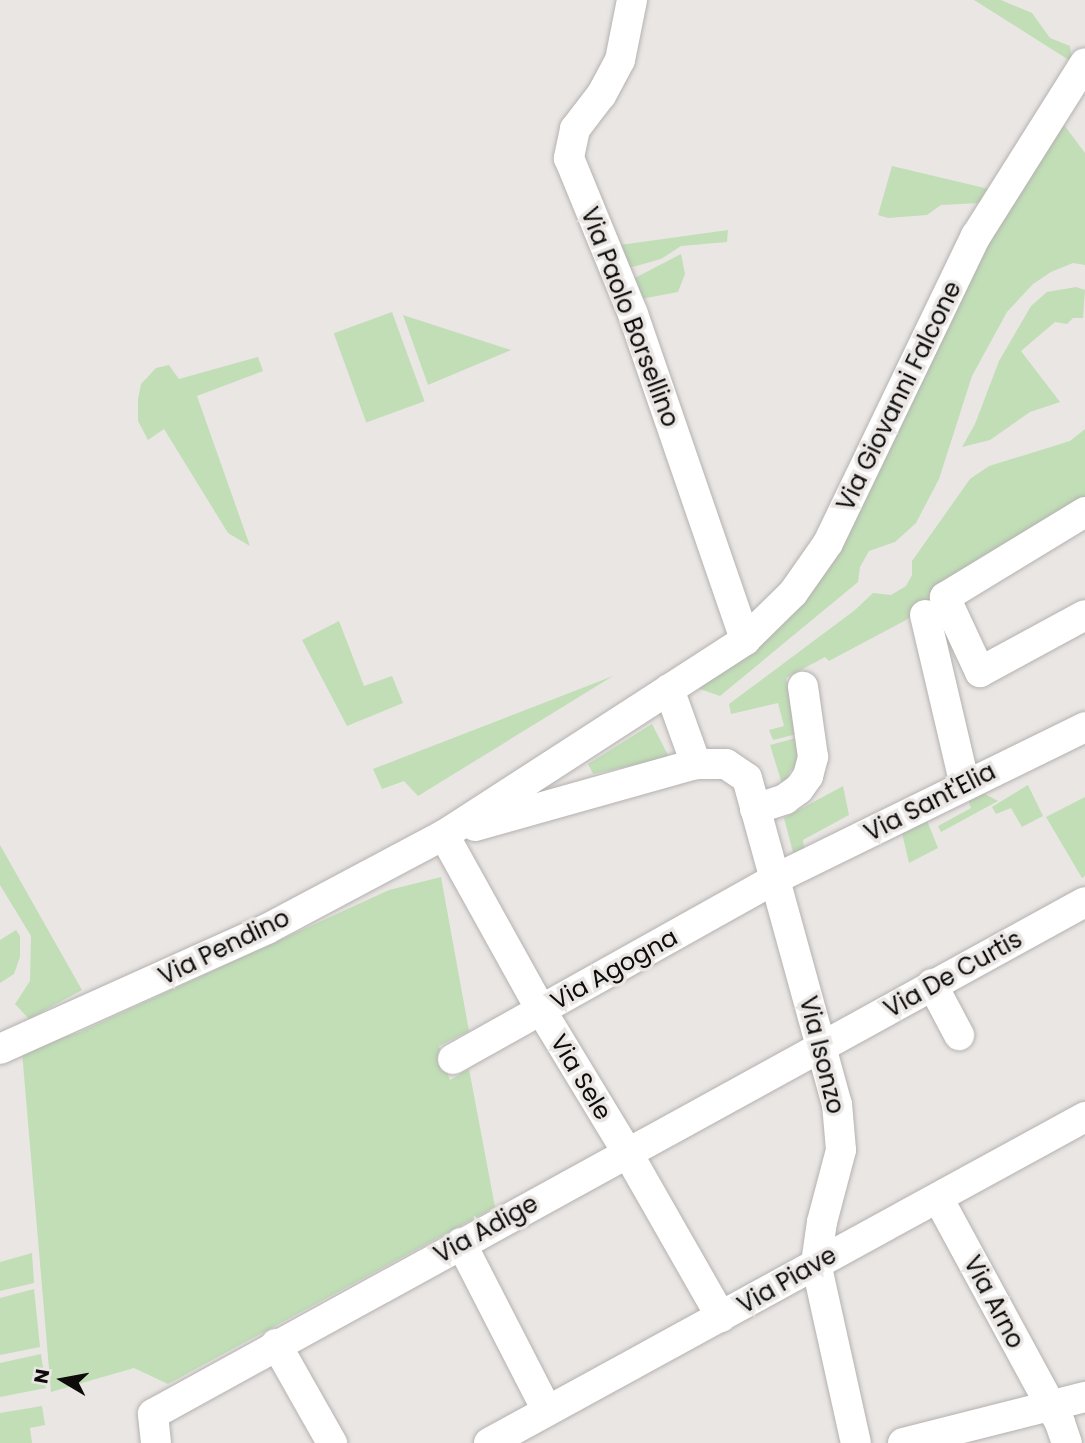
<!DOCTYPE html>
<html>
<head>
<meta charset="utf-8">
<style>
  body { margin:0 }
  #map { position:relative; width:1085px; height:1443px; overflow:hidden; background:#eae6e4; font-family:Poppins,sans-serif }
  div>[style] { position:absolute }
  .green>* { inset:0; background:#c1deb7; transform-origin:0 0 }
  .roads { filter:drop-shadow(0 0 2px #b4b1af) drop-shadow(0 0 2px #b4b1af) }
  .minor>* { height:30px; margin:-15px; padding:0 15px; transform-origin:15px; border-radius:15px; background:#fff }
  span { translate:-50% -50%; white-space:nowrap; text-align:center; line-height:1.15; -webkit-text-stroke:7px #eae6e4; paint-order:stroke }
  .street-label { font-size:24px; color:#0d0c0b }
  .north { position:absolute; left:28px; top:1345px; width:70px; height:70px; -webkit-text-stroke:5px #eae6e4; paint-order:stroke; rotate:280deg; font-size:19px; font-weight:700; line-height:28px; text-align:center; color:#0d0c0b }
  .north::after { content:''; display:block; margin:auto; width:24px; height:32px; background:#0d0c0b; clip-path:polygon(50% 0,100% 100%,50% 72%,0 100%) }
</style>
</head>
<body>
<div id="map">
  <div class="green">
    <i style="clip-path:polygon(974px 0,1001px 0,1032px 13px,1050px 38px,1070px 46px,1072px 62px)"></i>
    <i style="clip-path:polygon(1061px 121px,1085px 153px,1085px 265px,1073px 263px,1051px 272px,1033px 284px,1007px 312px,972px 376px,939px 479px,916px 523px,895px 542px,869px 551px,860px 567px,858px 582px,720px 696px,697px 688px,737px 664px,769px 636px,852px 527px,976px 265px)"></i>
    <i style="clip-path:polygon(892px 166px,993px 190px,981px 203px,941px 205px,927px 215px,888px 218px,878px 215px)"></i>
    <i style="clip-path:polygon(728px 230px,727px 242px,681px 246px,661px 259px,629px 268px,620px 245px)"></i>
    <i style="clip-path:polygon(681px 254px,685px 274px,678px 292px,641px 299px,633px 279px)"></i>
    <i style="clip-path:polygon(1076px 287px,1085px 290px,1083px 318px,1073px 318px,1067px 324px,1055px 322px,1021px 351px,1060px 402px,1030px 412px,990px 440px,962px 447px,975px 424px,999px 361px,1031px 306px,1047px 292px)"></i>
    <i style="left:392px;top:312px;width:95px;height:62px;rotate:70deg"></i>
    <i style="clip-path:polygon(403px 315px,511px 350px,428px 385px)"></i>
    <i style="clip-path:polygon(258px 357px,263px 371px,197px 396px,250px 546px,228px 533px,164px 429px,148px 440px,138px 421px,138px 399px,141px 384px,156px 368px,169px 365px,179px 379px)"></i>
    <i style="clip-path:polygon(1085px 429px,1085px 512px,906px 620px,829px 661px,825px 657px,786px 678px,797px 734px,773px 740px,769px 730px,784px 726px,778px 703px,731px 714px,729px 704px,855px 610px,873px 593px,891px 595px,906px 586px,912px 575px,912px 561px,970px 479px,989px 466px,1070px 441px)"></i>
    <i style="clip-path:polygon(339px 621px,364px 686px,392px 676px,403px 703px,347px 726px,302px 640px)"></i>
    <i style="clip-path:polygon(613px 676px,418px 796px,404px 781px,382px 789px,373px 769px)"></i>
    <i style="clip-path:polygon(652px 724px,669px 757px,593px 774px,588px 764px)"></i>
    <i style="clip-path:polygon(796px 738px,800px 763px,790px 771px,783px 787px,770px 745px)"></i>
    <i style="clip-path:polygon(1028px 785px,1043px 816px,1022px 827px,1011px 808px,996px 814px,992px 807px)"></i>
    <i style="clip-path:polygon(843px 786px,849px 815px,803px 840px,805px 856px,795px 860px,784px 818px)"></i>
    <i style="clip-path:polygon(983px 793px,998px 801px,941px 832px,938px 826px,971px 808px,968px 800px)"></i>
    <i style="clip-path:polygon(1085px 797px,1085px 876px,1082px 878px,1046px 817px)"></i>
    <i style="clip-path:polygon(926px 818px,938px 848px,909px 863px,901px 829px)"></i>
    <i style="clip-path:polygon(0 845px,82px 990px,29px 1019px,15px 1004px,30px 981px,31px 936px,0 885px)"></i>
    <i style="clip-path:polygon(441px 877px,469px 1031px,439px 1046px,450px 1080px,469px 1069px,495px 1207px,168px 1384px,134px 1368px,51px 1392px,22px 1052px,80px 1032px,389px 890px)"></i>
    <i style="clip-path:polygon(16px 930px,20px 936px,20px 957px,14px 974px,0 983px,0 940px)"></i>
    <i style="clip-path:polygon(32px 1253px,34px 1283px,0 1291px,0 1262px)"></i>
    <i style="clip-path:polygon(34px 1289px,40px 1347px,0 1355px,0 1298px)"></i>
    <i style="clip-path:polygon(41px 1354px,46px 1388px,0 1397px,0 1363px)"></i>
    <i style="clip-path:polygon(42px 1406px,45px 1425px,30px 1428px,32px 1443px,0 1443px,0 1413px)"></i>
  </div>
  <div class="roads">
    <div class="minor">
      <i style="left:632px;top:0;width:61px;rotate:101.3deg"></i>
      <i style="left:620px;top:60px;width:40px;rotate:118deg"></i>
      <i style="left:601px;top:95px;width:43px;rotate:127.4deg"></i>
      <i style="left:575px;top:129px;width:30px;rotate:102deg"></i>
      <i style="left:569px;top:158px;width:169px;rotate:67.7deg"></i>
      <i style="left:633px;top:314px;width:345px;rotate:71deg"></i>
      <i style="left:1085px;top:512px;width:164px;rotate:148.7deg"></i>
      <i style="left:945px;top:597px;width:83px;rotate:65deg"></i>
      <i style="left:980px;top:672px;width:119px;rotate:-28.5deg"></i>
      <i style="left:925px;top:615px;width:175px;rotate:76.8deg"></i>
      <i style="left:669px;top:689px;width:80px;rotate:70.2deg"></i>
      <i style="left:755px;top:809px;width:32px;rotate:-18deg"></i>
      <i style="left:785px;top:799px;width:17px;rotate:-36deg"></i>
      <i style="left:799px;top:789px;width:16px;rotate:-55deg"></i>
      <i style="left:808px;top:776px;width:20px;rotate:-75deg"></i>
      <i style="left:813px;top:757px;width:71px;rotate:-98.1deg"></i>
      <i style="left:475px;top:826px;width:230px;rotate:-15.7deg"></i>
      <i style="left:696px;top:764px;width:30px"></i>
      <i style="left:726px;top:764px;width:25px;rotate:34deg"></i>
      <i style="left:747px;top:778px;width:338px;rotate:74.6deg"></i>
      <i style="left:837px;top:1104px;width:46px;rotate:85deg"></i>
      <i style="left:841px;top:1150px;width:74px;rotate:104.8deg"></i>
      <i style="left:822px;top:1222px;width:41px;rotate:98.3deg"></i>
      <i style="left:816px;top:1263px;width:184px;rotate:77.5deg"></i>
      <i style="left:444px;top:835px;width:200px;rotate:61deg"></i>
      <i style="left:541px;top:1010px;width:166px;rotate:58.8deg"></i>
      <i style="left:627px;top:1152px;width:190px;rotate:60.3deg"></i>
      <i style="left:932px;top:984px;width:58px;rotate:62.1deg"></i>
      <i style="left:0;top:1049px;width:293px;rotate:-24.2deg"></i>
      <i style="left:267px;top:929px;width:200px;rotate:-28deg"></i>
      <i style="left:444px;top:835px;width:359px;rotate:-32.9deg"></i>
      <i style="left:745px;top:640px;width:67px;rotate:-44.4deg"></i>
      <i style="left:793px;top:593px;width:61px;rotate:-55deg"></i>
      <i style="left:828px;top:543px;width:341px;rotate:-64.3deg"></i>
      <i style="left:976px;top:236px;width:204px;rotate:-57.8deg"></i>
      <i style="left:453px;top:1059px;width:369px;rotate:-29.2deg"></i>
      <i style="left:775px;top:879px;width:345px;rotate:-26.1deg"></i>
      <i style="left:938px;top:1198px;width:256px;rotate:61.5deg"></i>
      <i style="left:1060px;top:1423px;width:21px;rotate:71deg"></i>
      <i style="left:461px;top:1243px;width:188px;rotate:62.8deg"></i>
      <i style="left:276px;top:1344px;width:114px;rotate:60.5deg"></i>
      <i style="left:156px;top:1443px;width:29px;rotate:-96deg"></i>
      <i style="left:153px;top:1414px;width:1063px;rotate:-28.78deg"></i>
      <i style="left:489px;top:1443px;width:679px;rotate:-28.68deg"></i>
      <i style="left:903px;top:1443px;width:188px;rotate:-14.2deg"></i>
    </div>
  </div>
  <div class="street-label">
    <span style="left:630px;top:317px;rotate:69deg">Via Paolo Borsellino</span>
    <span style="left:899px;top:396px;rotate:-64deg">Via Giovanni Falcone</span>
    <span style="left:930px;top:802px;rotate:-27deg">Via Sant'Elia</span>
    <span style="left:224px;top:947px;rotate:-26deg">Via Pendino</span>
    <span style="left:614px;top:969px;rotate:-29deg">Via Agogna</span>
    <span style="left:953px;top:974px;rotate:-29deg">Via De Curtis</span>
    <span style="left:822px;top:1055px;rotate:76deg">Via Isonzo</span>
    <span style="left:581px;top:1077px;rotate:59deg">Via Sele</span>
    <span style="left:486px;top:1229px;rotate:-29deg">Via Adige</span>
    <span style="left:787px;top:1280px;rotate:-30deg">Via Piave</span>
    <span style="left:994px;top:1302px;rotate:62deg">Via Arno</span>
  </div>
  <div class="north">N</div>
</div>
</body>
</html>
